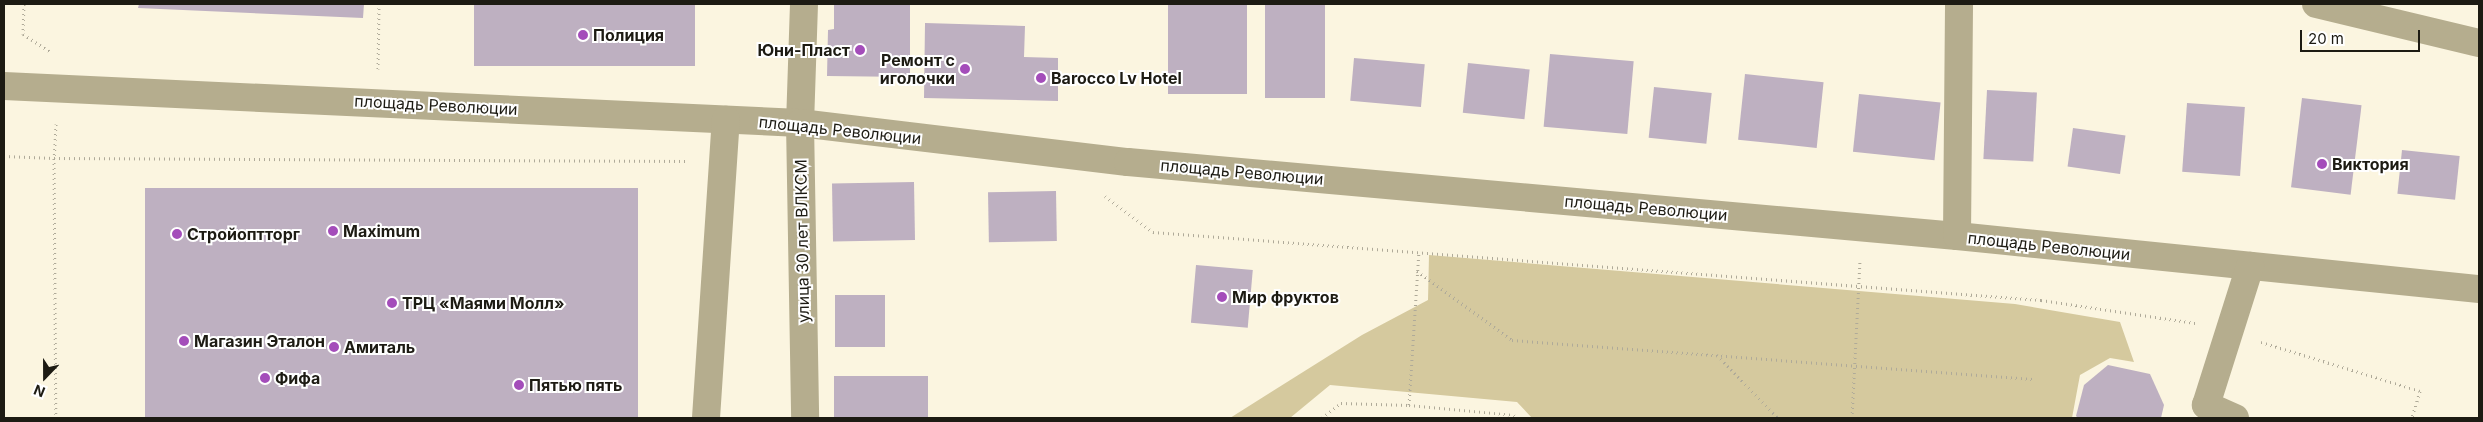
<!DOCTYPE html>
<html>
<head>
<meta charset="utf-8">
<style>
  body { margin:0 }
  #map { position:relative; width:2483px; height:422px; overflow:hidden; background:#fbf5e0; font-family:Inter,sans-serif }
  div>[style] { position:absolute }
  .green>* { inset:0; background:#d5c99e }
  .building>* { inset:0; background:#beb0c1; transform-origin:0 0 }
  .path>* { height:3px; margin-top:-1.5px; transform-origin:0; background:repeating-linear-gradient(90deg,#afaa99 0 1px,transparent 0 5px) }
  .minor>* { height:28px; margin:-14px; padding:0 14px; transform-origin:14px; border-radius:14px; background:#b5ad8e }
  .dots>* { width:14px; height:14px; translate:-50% -50%; box-sizing:border-box; border:2px solid #fff; border-radius:50% }
  span { translate:-50% -50%; white-space:nowrap; text-align:center; line-height:1.15; -webkit-text-stroke:4px #fff; paint-order:stroke }
  .poi-label { font-size:16px; color:#1d1b13; font-weight:700 }
  .left { translate:0 -50%; text-align:left }
  .right { translate:-100% -50%; text-align:right }
  .street-label { font-size:16px; color:#1d1b13 }
  .frame { position:absolute; inset:0; border:5px solid #1d1b13; pointer-events:none }
  .north { position:absolute; left:20px; top:352px; width:50px; height:50px; -webkit-text-stroke:4px #fff; paint-order:stroke; rotate:202deg; font-size:14px; font-weight:700; line-height:20px; text-align:center; color:#1d1b13 }
  .north::after { content:''; display:block; margin:auto; width:18px; height:22px; background:#1d1b13; clip-path:polygon(50% 0,100% 100%,50% 72%,0 100%) }
  .scale { position:absolute; left:2300px; top:30px; width:120px; height:22px; box-sizing:border-box; border:2px solid #1d1b13; border-top:0; padding-left:6px; font-size:15px; line-height:18px; white-space:nowrap; color:#1d1b13; -webkit-text-stroke:4px #fff; paint-order:stroke }
</style>
</head>
<body>
<div id="map">
  <div class="green">
    <i style="clip-path:polygon(1429px 255px,2015px 304px,2120px 322px,2134px 362px,2110px 358px,2080px 375px,2072px 418px,1532px 418px,1517px 402px,1330px 385px,1290px 418px,1230px 418px,1362px 335px,1428px 300px)"></i>
  </div>
  <div class="building">
    <i style="clip-path:polygon(139px 4px,364px 4px,363px 18px,138px 8px)"></i>
    <i style="left:474px;top:4px;width:221px;height:62px"></i>
    <i style="clip-path:polygon(834px 4px,910px 4px,910px 77px,827px 76px,828px 30px,834px 29px)"></i>
    <i style="left:1168px;top:4px;width:79px;height:90px"></i>
    <i style="left:1265px;top:4px;width:60px;height:94px"></i>
    <i style="clip-path:polygon(925px 23px,1025px 26px,1024px 57px,1058px 58px,1058px 101px,924px 98px)"></i>
    <i style="left:1550px;top:54px;width:84px;height:73px;rotate:5deg"></i>
    <i style="left:1354px;top:58px;width:71px;height:43px;rotate:5deg"></i>
    <i style="left:1468px;top:63px;width:62px;height:50px;rotate:6deg"></i>
    <i style="left:1745px;top:74px;width:79px;height:66px;rotate:6deg"></i>
    <i style="left:1654px;top:87px;width:58px;height:51px;rotate:6deg"></i>
    <i style="left:1987px;top:90px;width:50px;height:69px;rotate:3deg"></i>
    <i style="left:1859px;top:94px;width:82px;height:58px;rotate:6deg"></i>
    <i style="left:2302px;top:98px;width:60px;height:90px;rotate:7deg"></i>
    <i style="left:2187px;top:103px;width:58px;height:69px;rotate:4deg"></i>
    <i style="left:2073px;top:128px;width:53px;height:39px;rotate:8deg"></i>
    <i style="left:2402px;top:150px;width:58px;height:44px;rotate:6deg"></i>
    <i style="left:914px;top:182px;width:58px;height:82px;rotate:89deg"></i>
    <i style="left:145px;top:188px;width:493px;height:230px"></i>
    <i style="left:1056px;top:191px;width:50px;height:68px;rotate:89deg"></i>
    <i style="left:1196px;top:265px;width:57px;height:58px;rotate:5deg"></i>
    <i style="left:835px;top:295px;width:50px;height:52px"></i>
    <i style="clip-path:polygon(2108px 365px,2150px 374px,2164px 405px,2161px 418px,2078px 418px,2076px 416px,2084px 385px)"></i>
    <i style="left:928px;top:376px;width:42px;height:94px;rotate:90deg"></i>
  </div>
  <div class="path">
    <i style="left:24px;top:4px;width:30px;rotate:92deg"></i>
    <i style="left:23px;top:34px;width:33px;rotate:33deg"></i>
    <i style="left:378px;top:69px;width:65px;rotate:-89.1deg"></i>
    <i style="left:56px;top:124px;width:34px;rotate:93deg"></i>
    <i style="left:54px;top:158px;width:635px;rotate:0.27deg"></i>
    <i style="left:4px;top:156px;width:50px;rotate:2.3deg"></i>
    <i style="left:54px;top:158px;width:260px;rotate:89.6deg"></i>
    <i style="left:1105px;top:196px;width:60px;rotate:36.9deg"></i>
    <i style="left:1153px;top:232px;width:891px;rotate:4.38deg"></i>
    <i style="left:2041px;top:300px;width:156px;rotate:8.5deg"></i>
    <i style="left:1417px;top:271px;width:117px;rotate:36deg"></i>
    <i style="left:1512px;top:340px;width:522px;rotate:4.28deg"></i>
    <i style="left:2261px;top:342px;width:166px;rotate:17.1deg"></i>
    <i style="left:2420px;top:391px;width:28px;rotate:107deg"></i>
    <i style="left:1717px;top:355px;width:88px;rotate:45.9deg"></i>
    <i style="left:1409px;top:405px;width:154px;rotate:-86.3deg"></i>
    <i style="left:1322px;top:418px;width:24px;rotate:-38deg"></i>
    <i style="left:1341px;top:403px;width:68px;rotate:1.7deg"></i>
    <i style="left:1409px;top:405px;width:105px;rotate:5.4deg"></i>
    <i style="left:1514px;top:415px;width:4px;rotate:45deg"></i>
    <i style="left:1852px;top:418px;width:157px;rotate:-87.1deg"></i>
  </div>
  <div class="minor">
    <i style="left:804px;top:4px;width:119px;rotate:91.9deg"></i>
    <i style="left:800px;top:123px;width:295px;rotate:89deg"></i>
    <i style="left:2316px;top:4px;width:168px;rotate:13.5deg"></i>
    <i style="left:4px;top:86px;width:797px;rotate:2.66deg"></i>
    <i style="left:800px;top:123px;width:330px;rotate:6.8deg"></i>
    <i style="left:1128px;top:162px;width:832px;rotate:5.1deg"></i>
    <i style="left:1957px;top:236px;width:525px;rotate:5.8deg"></i>
    <i style="left:1957px;top:236px;width:232px;rotate:-89.5deg"></i>
    <i style="left:706px;top:418px;width:299px;rotate:-86.2deg"></i>
    <i style="left:2235px;top:418px;width:32px;rotate:-156deg"></i>
    <i style="left:2206px;top:405px;width:146px;rotate:-72.4deg"></i>
  </div>
  <div class="dots">
    <i style="left:583px;top:35px;background:#a44dba"></i>
    <i style="left:860px;top:50px;background:#a44dba"></i>
    <i style="left:965px;top:69px;background:#a44dba"></i>
    <i style="left:1041px;top:78px;background:#a44dba"></i>
    <i style="left:2322px;top:164px;background:#a44dba"></i>
    <i style="left:333px;top:231px;background:#a44dba"></i>
    <i style="left:177px;top:234px;background:#a44dba"></i>
    <i style="left:1222px;top:297px;background:#a44dba"></i>
    <i style="left:392px;top:303px;background:#a44dba"></i>
    <i style="left:184px;top:341px;background:#a44dba"></i>
    <i style="left:334px;top:347px;background:#a44dba"></i>
    <i style="left:265px;top:378px;background:#a44dba"></i>
    <i style="left:519px;top:385px;background:#a44dba"></i>
  </div>
  <div class="poi-label">
    <span class="left" style="left:593px;top:35px">Полиция</span>
    <span class="right" style="left:850px;top:50px">Юни-Пласт</span>
    <span class="right" style="left:955px;top:69px">Ремонт с<br>иголочки</span>
    <span class="left" style="left:1051px;top:78px">Barocco Lv Hotel</span>
    <span class="left" style="left:2332px;top:164px">Виктория</span>
    <span class="left" style="left:343px;top:231px">Maximum</span>
    <span class="left" style="left:187px;top:234px">Стройоптторг</span>
    <span class="left" style="left:1232px;top:297px">Мир фруктов</span>
    <span class="left" style="left:402px;top:303px">ТРЦ «Маями Молл»</span>
    <span class="left" style="left:194px;top:341px">Магазин Эталон</span>
    <span class="left" style="left:344px;top:347px">Амиталь</span>
    <span class="left" style="left:275px;top:378px">Фифа</span>
    <span class="left" style="left:529px;top:385px">Пятью пять</span>
  </div>
  <div class="street-label">
    <span style="left:436px;top:105px;rotate:3deg">площадь Революции</span>
    <span style="left:840px;top:130px;rotate:6deg">площадь Революции</span>
    <span style="left:1242px;top:172px;rotate:5deg">площадь Революции</span>
    <span style="left:1646px;top:208px;rotate:5deg">площадь Революции</span>
    <span style="left:802px;top:241px;rotate:-91deg">улица 30 лет ВЛКСМ</span>
    <span style="left:2049px;top:246px;rotate:6deg">площадь Революции</span>
  </div>
  <div class="frame"></div>
  <div class="north">N</div>
  <div class="scale">20 m</div>
</div>
</body>
</html>
